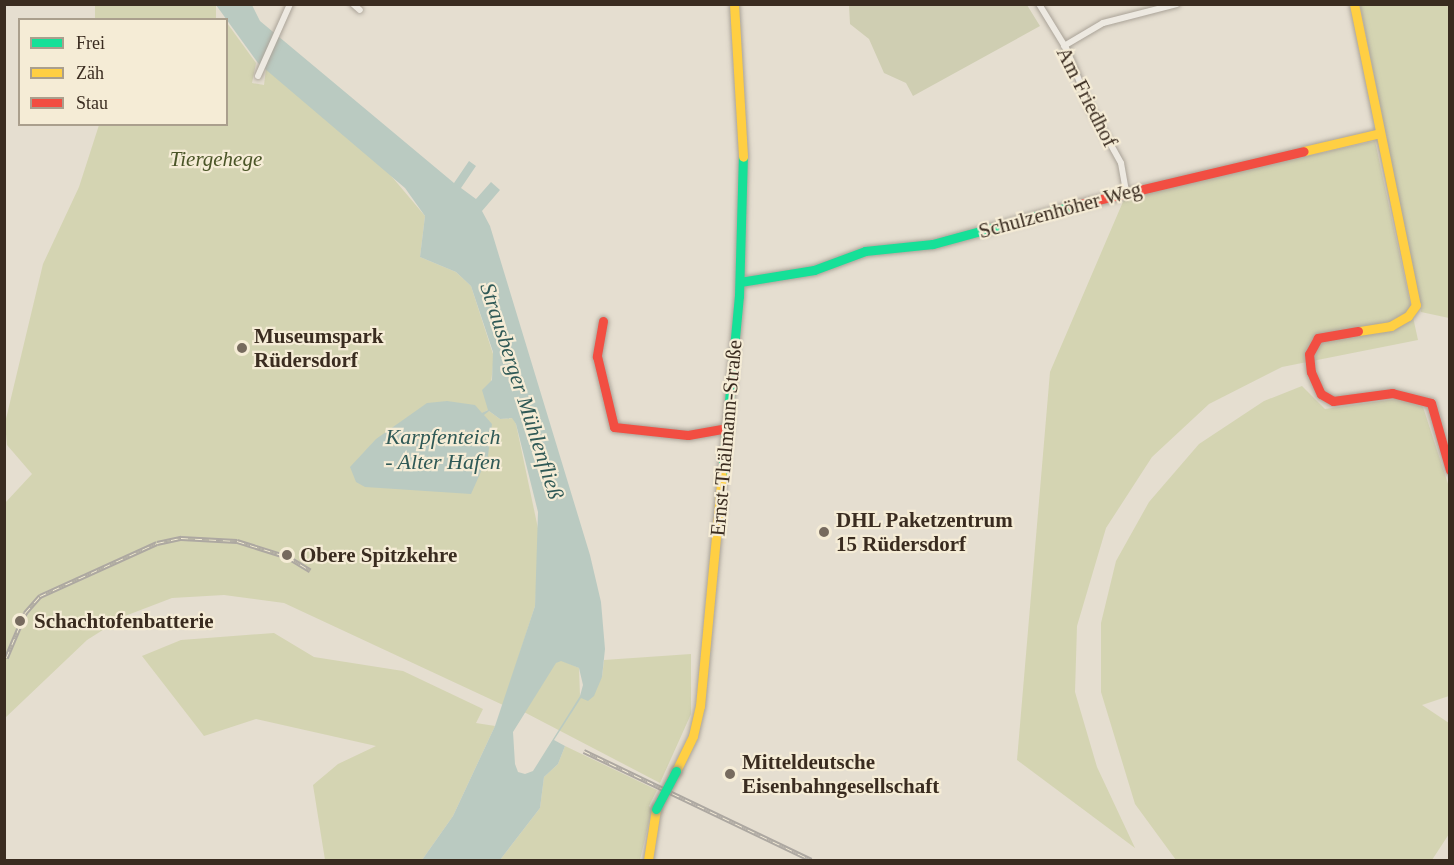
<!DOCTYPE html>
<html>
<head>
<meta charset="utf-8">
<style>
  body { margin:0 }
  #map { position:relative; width:1454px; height:865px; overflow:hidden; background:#e5ded0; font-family:Georgia,serif }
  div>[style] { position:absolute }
  .green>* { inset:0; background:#d4d4b2; transform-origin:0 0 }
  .cemetery>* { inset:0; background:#cfceb2 }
  .water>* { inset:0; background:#bacac1 }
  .roads { filter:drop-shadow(0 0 2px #aaa398) drop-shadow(0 0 2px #aaa398) }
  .street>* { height:6px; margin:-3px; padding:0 3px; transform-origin:3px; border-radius:3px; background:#ede9e1 }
  .fast>* { height:9px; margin:-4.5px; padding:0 4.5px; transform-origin:4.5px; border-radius:4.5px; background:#16e098 }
  .slow>* { height:9px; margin:-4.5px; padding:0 4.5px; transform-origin:4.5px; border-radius:4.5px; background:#ffcf43 }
  .jam>* { height:9px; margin:-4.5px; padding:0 4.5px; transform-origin:4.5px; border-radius:4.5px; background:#f24e42 }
  .rail>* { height:4.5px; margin-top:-2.25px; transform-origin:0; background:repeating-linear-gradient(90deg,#f5ecd6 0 7px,#ada8a1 0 14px); box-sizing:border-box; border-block:2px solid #ada8a1 }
  .bridges { filter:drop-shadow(0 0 2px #9a9388) drop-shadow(0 0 2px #9a9388) }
  .fast-bridge>* { height:9px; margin:-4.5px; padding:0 4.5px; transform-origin:4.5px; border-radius:4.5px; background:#16e098 }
  .dots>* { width:16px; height:16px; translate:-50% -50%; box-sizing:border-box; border:3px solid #f5ecd6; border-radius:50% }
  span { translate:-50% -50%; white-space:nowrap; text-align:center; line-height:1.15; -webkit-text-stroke:4.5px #f5ecd6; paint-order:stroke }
  .street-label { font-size:21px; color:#3a2c20 }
  .park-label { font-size:21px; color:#4a5527; font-style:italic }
  .poi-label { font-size:21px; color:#3a2c20; font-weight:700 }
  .left { translate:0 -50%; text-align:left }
  .water-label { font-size:22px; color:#2f5956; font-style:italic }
  .frame { position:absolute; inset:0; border:6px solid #3a2c20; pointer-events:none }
  .legend { position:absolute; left:18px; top:18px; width:210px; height:108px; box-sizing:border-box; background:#f5ecd6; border:2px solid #aa9f8d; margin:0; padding:8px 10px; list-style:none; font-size:18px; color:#3a2c20 }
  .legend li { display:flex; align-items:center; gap:12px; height:30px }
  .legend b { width:30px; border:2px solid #aa9f8d }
</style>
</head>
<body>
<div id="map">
  <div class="green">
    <i style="left:95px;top:5px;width:121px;height:15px"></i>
    <i style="clip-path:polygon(1360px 5px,1449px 5px,1449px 318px,1421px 312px)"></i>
    <i style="clip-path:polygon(227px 23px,256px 63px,252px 83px,264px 85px,266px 69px,382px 165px,425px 216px,420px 257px,456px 272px,471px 286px,494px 357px,488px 410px,484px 412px,489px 411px,500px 419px,513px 418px,516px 424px,540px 538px,535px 606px,503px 705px,284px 603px,224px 595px,172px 598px,125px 616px,87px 640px,5px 718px,5px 503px,32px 474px,7px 445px,5px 423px,43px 264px,79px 187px,99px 125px,226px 124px)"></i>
    <i style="clip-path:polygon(1375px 141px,1418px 340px,1282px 367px,1209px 404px,1152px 457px,1106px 528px,1077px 626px,1075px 692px,1097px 767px,1135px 848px,1017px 760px,1050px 372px,1125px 197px)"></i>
    <i style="clip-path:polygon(1302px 386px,1325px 409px,1402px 398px,1423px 407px,1450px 490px,1449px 696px,1422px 705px,1449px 723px,1449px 834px,1432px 860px,1176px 860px,1135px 804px,1101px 692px,1101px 623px,1116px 561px,1149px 502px,1199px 444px,1264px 401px)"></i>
    <i style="clip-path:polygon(274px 633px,314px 657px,403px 671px,483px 709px,476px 723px,495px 726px,453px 816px,422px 860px,325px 860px,313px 785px,338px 764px,376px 746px,256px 719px,204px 736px,142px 656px,181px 640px)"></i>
    <i style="clip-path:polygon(691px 654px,691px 714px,660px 783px,524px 712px,555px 663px,561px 660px,579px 668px,580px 696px,602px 677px,604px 660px)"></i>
    <i style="clip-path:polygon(565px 746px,657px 790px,649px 806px,652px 809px,640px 860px,500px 860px,540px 808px,544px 777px,558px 764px)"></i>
  </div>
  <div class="cemetery">
    <i style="clip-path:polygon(849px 5px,1027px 5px,1040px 26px,913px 96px,906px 83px,884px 73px,869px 39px,850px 24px)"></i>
  </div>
  <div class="water">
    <i style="clip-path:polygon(evenodd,216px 5px,252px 5px,260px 21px,454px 183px,469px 161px,476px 166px,461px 188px,476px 199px,491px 182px,500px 190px,482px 211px,490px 226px,590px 555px,601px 602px,605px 649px,602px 677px,594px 696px,588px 701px,581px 698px,554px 740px,565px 746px,558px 764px,544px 777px,540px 808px,500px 860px,422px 860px,453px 816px,495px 726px,535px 606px,538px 512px,516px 424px,512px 418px,500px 419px,489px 411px,484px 415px,492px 424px,488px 456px,471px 494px,365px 487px,356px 482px,350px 467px,376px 439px,427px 403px,447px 401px,475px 405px,482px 413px,488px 410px,482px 390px,492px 380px,493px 352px,471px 286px,456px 272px,420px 257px,425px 216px,405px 188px,258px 63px,216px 5px,561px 661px,579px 668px,583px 685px,580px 696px,533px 771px,525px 774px,518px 772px,515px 764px,513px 732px,556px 663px,561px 661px)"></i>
  </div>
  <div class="roads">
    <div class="street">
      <i style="left:353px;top:4px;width:9px;rotate:41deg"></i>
      <i style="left:1039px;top:4px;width:52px;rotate:58.5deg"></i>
      <i style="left:1066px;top:48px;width:64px;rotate:67.9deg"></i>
      <i style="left:1090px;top:107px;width:64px;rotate:61deg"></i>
      <i style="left:1121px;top:163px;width:29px;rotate:80deg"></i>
      <i style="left:1064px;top:46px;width:45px;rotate:-30.5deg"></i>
      <i style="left:1103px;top:23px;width:76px;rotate:-14.4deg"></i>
      <i style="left:258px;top:76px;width:79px;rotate:-66deg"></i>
    </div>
    <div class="fast">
      <i style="left:740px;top:282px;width:75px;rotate:-9.2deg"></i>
      <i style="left:814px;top:270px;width:54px;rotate:-20.4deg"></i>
      <i style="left:865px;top:251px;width:68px;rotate:-5.9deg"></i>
      <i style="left:933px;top:244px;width:144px;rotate:-15.3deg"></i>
      <i style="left:722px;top:475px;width:180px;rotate:-84.6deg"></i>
      <i style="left:739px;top:296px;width:139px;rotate:-88.4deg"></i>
    </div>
    <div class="slow">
      <i style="left:734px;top:4px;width:153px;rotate:86.6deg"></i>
      <i style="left:1354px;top:4px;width:307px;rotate:78.4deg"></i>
      <i style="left:1416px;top:305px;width:14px;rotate:126deg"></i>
      <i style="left:1408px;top:316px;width:20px;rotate:150deg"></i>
      <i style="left:1391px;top:326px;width:33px;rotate:171deg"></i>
      <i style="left:1304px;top:151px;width:78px;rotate:-13.3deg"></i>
      <i style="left:676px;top:771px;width:39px;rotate:-64deg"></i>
      <i style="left:693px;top:736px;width:31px;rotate:-77deg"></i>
      <i style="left:700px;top:706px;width:232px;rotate:-84.6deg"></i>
      <i style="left:648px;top:860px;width:52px;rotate:-81.1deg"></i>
    </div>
    <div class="jam">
      <i style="left:1072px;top:206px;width:238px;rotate:-13.3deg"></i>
      <i style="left:603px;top:321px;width:36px;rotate:100deg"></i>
      <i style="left:597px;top:356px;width:73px;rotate:76.5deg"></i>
      <i style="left:614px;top:427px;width:74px;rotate:6.2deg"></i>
      <i style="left:688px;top:435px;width:40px;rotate:-10deg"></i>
      <i style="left:1358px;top:331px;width:41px;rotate:170.1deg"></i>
      <i style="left:1318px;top:338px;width:18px;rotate:119deg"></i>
      <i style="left:1309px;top:354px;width:18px;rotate:84deg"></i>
      <i style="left:1311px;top:372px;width:24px;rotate:66deg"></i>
      <i style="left:1321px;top:394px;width:14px;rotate:30deg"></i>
      <i style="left:1333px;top:401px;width:60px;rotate:-7.7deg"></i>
      <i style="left:1392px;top:393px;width:40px;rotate:14.4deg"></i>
      <i style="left:1431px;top:403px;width:70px;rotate:74.2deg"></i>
    </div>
  </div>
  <div class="rail">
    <i style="left:6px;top:658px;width:49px;rotate:-67.1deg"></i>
    <i style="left:25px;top:613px;width:23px;rotate:-49deg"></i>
    <i style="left:40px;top:596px;width:128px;rotate:-24.4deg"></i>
    <i style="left:157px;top:543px;width:25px;rotate:-12deg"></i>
    <i style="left:181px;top:538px;width:56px;rotate:3.1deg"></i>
    <i style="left:237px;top:541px;width:53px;rotate:17.4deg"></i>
    <i style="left:288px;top:557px;width:26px;rotate:31deg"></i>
    <i style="left:584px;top:751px;width:252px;rotate:25.6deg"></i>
  </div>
  <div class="bridges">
    <div class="fast-bridge">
      <i style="left:656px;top:809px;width:43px;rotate:-62.2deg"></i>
    </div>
  </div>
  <div class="dots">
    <i style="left:242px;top:348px;background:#766a5e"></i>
    <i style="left:824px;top:532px;background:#766a5e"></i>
    <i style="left:287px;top:555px;background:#766a5e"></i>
    <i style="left:20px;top:621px;background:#766a5e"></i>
    <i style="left:730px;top:774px;background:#766a5e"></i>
  </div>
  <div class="street-label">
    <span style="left:1087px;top:97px;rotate:63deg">Am Friedhof</span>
    <span style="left:1060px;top:210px;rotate:-15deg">Schulzenhöher Weg</span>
    <span style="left:726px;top:438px;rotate:-85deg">Ernst-Thälmann-Straße</span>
  </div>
  <div class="park-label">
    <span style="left:216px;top:159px">Tiergehege</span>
  </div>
  <div class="poi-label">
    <span class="left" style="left:254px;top:348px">Museumspark<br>Rüdersdorf</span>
    <span class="left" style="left:836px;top:532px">DHL Paketzentrum<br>15 Rüdersdorf</span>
    <span class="left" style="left:300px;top:555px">Obere Spitzkehre</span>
    <span class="left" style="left:34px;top:621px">Schachtofenbatterie</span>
    <span class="left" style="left:742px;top:774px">Mitteldeutsche<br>Eisenbahngesellschaft</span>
  </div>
  <div class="water-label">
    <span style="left:522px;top:391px;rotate:72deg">Strausberger Mühlenfließ</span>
    <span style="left:443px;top:449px">Karpfenteich<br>- Alter Hafen</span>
  </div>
  <div class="frame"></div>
  <ul class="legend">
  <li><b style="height:8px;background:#16e098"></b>Frei</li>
  <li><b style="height:8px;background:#ffcf43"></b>Zäh</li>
  <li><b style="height:8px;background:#f24e42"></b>Stau</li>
  </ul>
</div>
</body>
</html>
